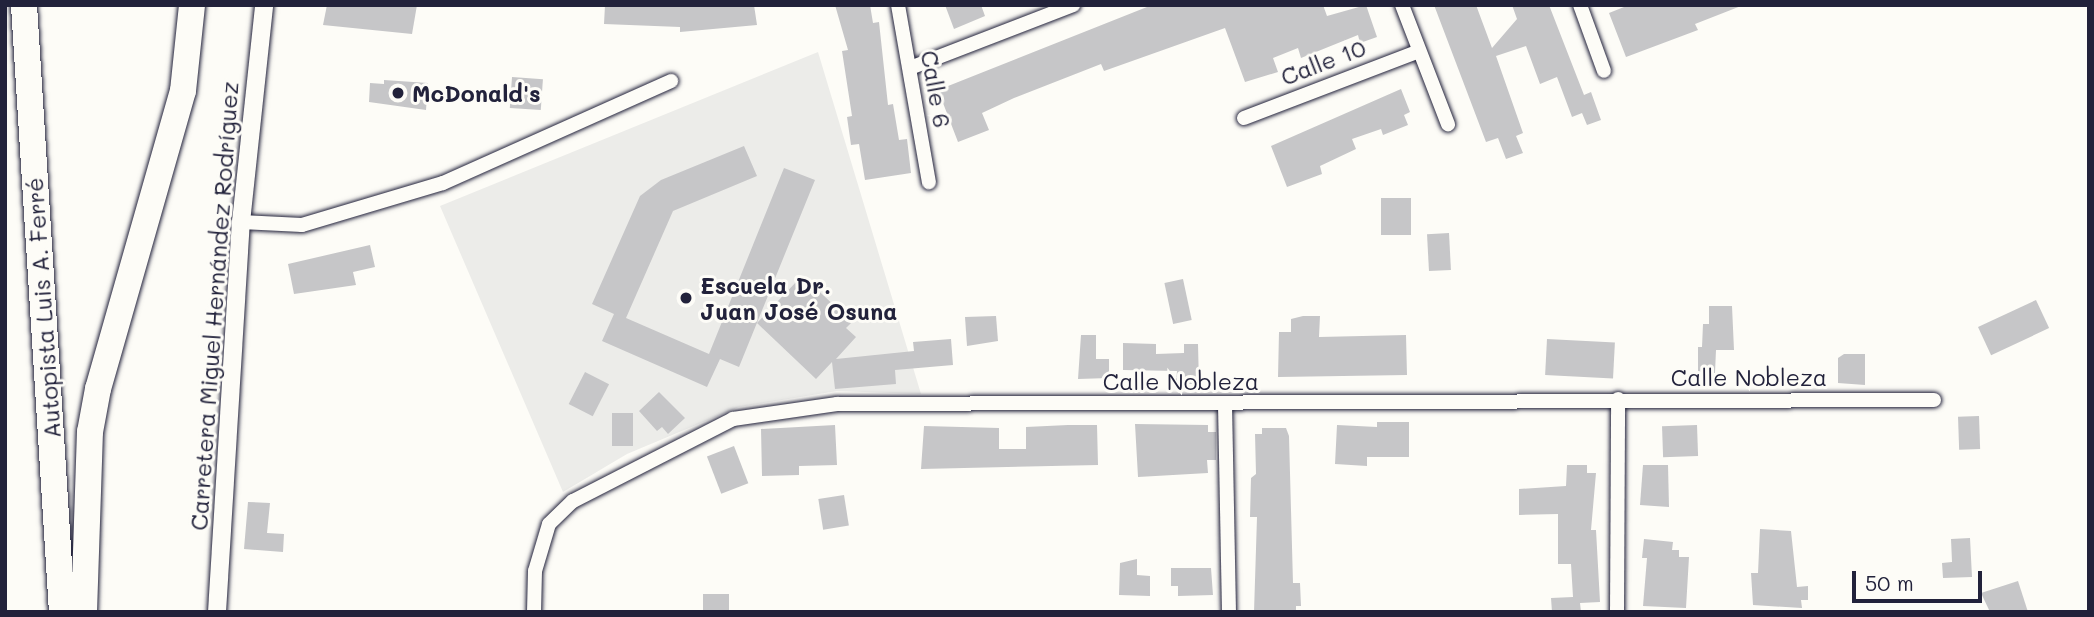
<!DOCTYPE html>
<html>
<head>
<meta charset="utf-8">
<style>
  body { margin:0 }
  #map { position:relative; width:2094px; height:617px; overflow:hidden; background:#fdfcf7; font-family:Mali,sans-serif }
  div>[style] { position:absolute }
  .built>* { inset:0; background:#ecece9 }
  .building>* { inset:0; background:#c6c6c8; transform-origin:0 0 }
  .roads { filter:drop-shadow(0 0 2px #22223b) drop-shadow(0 0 2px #22223b) }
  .minor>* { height:14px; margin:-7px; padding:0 7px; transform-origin:7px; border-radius:7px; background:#fdfcf7 }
  .tertiary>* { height:18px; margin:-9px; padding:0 9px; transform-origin:9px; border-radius:9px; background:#fdfcf7 }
  .motorway>* { height:26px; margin:-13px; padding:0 13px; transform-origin:13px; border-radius:13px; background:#fdfcf7 }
  .dots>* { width:19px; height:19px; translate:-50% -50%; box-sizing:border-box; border:4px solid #fdfcf7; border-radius:50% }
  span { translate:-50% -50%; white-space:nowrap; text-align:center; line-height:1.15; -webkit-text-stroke:6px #fdfcf7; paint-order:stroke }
  .street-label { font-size:23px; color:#22223b }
  .poi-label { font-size:23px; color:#22223b; font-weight:700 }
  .left { translate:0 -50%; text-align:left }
  .frame { position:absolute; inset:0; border:7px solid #22223b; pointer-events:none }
  .scale { position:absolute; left:1852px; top:571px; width:130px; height:32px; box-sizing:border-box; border:4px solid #22223b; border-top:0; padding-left:9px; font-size:21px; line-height:24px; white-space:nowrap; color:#22223b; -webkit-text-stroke:5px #fdfcf7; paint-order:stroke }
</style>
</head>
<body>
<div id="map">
  <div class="built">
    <i style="clip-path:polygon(818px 52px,921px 394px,837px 391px,739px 407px,627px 454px,563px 492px,440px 206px)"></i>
  </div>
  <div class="building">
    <i style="clip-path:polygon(327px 5px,417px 5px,412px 34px,323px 25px)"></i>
    <i style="clip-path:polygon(605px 5px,754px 5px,757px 25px,680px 32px,680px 27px,604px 24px)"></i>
    <i style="clip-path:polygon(835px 5px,870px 5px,873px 23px,879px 22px,888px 105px,893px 104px,899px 140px,907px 139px,911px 173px,865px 180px,859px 144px,851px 145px,847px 117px,852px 116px,842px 51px,848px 50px)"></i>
    <i style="clip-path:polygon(945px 5px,981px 5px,985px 16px,954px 29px)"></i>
    <i style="clip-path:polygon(1152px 5px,1323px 5px,1327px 16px,1366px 5px,1377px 37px,1360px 43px,1358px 35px,1301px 58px,1298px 48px,1273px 58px,1278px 72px,1245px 82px,1225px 28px,1104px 71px,1101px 64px,1014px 98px,982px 113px,989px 130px,958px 142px,938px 90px)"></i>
    <i style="clip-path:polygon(1434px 5px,1476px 5px,1492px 48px,1517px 19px,1512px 5px,1549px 5px,1584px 95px,1591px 92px,1601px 120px,1587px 125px,1582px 113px,1572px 117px,1557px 77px,1540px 84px,1526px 46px,1496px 56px,1523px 133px,1516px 136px,1523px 153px,1506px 159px,1498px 138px,1486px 142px)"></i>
    <i style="clip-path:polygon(1629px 5px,1741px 5px,1741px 6px,1695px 24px,1698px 30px,1626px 57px,1609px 13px)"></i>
    <i style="left:512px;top:77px;width:31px;height:31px;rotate:4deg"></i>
    <i style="clip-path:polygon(384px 80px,428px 83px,426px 110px,369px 102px,370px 83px,384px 84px)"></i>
    <i style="clip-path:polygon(1401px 89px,1410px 112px,1404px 115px,1408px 125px,1383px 135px,1381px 129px,1352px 139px,1356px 149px,1320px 166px,1322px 174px,1287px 187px,1271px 146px)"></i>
    <i style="clip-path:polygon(744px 146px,757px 176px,673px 211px,626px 318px,709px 354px,784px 168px,815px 180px,739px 367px,720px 359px,707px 387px,602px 341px,614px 314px,592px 304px,640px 196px,661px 180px)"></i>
    <i style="left:1381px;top:198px;width:30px;height:37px"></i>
    <i style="left:1449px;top:233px;width:37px;height:22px;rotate:87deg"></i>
    <i style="clip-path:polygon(370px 245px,375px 267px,353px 272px,356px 285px,294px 294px,288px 264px)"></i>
    <i style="left:1183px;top:279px;width:42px;height:19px;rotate:78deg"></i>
    <i style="clip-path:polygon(798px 280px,805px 286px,809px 282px,852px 322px,846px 328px,856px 337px,836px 359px,914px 351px,913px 342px,951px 339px,953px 365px,895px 370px,896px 384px,835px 389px,832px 362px,816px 379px,757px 323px)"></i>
    <i style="left:2036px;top:300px;width:31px;height:64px;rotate:65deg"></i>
    <i style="clip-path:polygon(1709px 306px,1732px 306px,1734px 350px,1716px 350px,1715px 373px,1698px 373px,1698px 347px,1702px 347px,1703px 324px,1709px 324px)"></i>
    <i style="clip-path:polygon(996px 316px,998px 341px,967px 346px,965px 317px)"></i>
    <i style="clip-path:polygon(1303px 316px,1320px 316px,1319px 337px,1406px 335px,1407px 375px,1278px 377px,1279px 332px,1291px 332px,1291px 319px)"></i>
    <i style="clip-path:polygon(1081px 335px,1096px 335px,1096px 359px,1109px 359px,1109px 378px,1078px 379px)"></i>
    <i style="left:1547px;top:339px;width:68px;height:36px;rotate:3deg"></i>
    <i style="clip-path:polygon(1123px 343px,1156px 344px,1156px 354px,1184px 353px,1184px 344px,1198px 344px,1199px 384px,1176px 384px,1177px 371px,1123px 370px)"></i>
    <i style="clip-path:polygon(1844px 354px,1865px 354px,1865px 385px,1838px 383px,1838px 358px)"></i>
    <i style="left:585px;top:372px;width:27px;height:36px;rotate:27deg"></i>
    <i style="clip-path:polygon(659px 392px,685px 418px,668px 434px,662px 427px,657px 431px,639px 411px)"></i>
    <i style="left:612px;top:413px;width:21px;height:33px"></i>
    <i style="left:1979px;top:416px;width:33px;height:21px;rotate:88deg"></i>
    <i style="clip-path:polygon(1377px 422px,1409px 422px,1409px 457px,1367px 457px,1367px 466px,1335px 464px,1337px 425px,1377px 427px)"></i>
    <i style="clip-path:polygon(1135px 424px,1208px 425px,1208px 432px,1216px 432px,1216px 460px,1207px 460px,1208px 473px,1138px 477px)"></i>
    <i style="clip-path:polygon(835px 425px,837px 465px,799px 466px,799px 475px,762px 476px,761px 429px)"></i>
    <i style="clip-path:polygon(1068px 425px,1097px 425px,1098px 465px,921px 469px,924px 426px,999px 428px,999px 449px,1026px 449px,1026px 427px)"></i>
    <i style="left:1697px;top:425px;width:31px;height:35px;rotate:88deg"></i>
    <i style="clip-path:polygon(1262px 428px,1286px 428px,1289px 436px,1293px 583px,1300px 583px,1301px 606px,1296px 606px,1296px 612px,1254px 612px,1257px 517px,1250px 517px,1251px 478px,1256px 474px,1255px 434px,1262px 434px)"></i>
    <i style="left:734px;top:446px;width:40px;height:29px;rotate:69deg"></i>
    <i style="clip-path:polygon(1567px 465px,1587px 465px,1587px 473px,1596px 473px,1591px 530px,1596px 530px,1600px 602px,1580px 603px,1581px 612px,1552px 612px,1551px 598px,1573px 597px,1571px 564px,1558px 564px,1558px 514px,1519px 515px,1519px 489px,1566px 486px)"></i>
    <i style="clip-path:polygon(1643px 465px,1668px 465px,1669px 507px,1640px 505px)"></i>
    <i style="left:844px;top:495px;width:31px;height:26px;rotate:81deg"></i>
    <i style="clip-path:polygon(248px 502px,270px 503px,267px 533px,284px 534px,283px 552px,244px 549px)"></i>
    <i style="clip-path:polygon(1760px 529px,1791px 531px,1797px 587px,1808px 586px,1808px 600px,1801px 600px,1802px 608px,1753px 605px,1751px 573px,1758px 573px)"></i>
    <i style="clip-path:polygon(1970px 538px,1972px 577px,1943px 578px,1942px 563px,1952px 562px,1951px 539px)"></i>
    <i style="clip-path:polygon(1644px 539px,1673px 542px,1672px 550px,1679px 550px,1679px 557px,1689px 557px,1686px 608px,1643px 606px,1647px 558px,1642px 558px)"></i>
    <i style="clip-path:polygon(1137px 559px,1137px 575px,1150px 576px,1150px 596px,1119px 595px,1120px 563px)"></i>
    <i style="clip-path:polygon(1171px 568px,1211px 568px,1213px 595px,1178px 596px,1178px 586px,1171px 586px)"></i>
    <i style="clip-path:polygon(2018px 581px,2028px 612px,1990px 612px,1981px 593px)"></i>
    <i style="left:703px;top:594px;width:26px;height:18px"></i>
  </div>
  <div class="roads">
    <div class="minor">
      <i style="left:898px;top:5px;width:180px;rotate:80.1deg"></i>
      <i style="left:1402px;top:5px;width:128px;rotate:68.9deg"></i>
      <i style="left:1580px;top:5px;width:70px;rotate:70deg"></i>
      <i style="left:910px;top:68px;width:175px;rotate:-21.1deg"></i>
      <i style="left:1244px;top:118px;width:187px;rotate:-20.9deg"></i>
      <i style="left:241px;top:222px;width:61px;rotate:2.8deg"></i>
      <i style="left:302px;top:225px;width:147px;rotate:-16.6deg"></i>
      <i style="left:443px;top:183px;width:250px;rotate:-24.1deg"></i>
      <i style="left:1225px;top:404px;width:208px;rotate:88.9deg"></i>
      <i style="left:534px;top:612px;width:41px;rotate:-88.6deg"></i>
      <i style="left:535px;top:571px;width:49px;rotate:-73.4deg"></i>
      <i style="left:549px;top:524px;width:33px;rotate:-44deg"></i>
      <i style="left:573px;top:501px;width:180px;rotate:-27.1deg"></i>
      <i style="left:733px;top:419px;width:105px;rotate:-8.2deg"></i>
      <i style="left:837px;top:404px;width:1097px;rotate:-0.21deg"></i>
      <i style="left:1617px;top:612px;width:213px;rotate:-89.7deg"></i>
    </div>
    <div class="tertiary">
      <i style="left:217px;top:612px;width:391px;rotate:-86.5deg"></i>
      <i style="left:241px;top:222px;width:218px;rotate:-83.9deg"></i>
    </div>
    <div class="motorway">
      <i style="left:24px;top:5px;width:608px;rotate:86.42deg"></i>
      <i style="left:84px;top:612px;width:180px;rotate:-88.1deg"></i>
      <i style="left:90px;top:432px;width:44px;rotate:-79.5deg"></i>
      <i style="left:98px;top:389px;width:310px;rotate:-74.1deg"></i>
      <i style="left:183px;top:91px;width:86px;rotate:-84deg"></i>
    </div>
  </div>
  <div class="dots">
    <i style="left:398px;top:93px;background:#22223b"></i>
    <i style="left:686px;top:298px;background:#22223b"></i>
  </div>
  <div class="street-label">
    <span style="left:1323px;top:62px;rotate:-21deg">Calle 10</span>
    <span style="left:936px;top:89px;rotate:80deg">Calle 6</span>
    <span style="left:214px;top:306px;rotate:-86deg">Carretera Miguel Hernández Rodríguez</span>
    <span style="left:43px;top:308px;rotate:-94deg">Autopista Luis A. Ferré</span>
    <span style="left:1749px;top:377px">Calle Nobleza</span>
    <span style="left:1181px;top:381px">Calle Nobleza</span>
  </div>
  <div class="poi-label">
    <span class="left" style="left:412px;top:93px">McDonald's</span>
    <span class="left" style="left:700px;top:298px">Escuela Dr.<br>Juan José Osuna</span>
  </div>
  <div class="frame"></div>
  <div class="scale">50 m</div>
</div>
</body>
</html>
